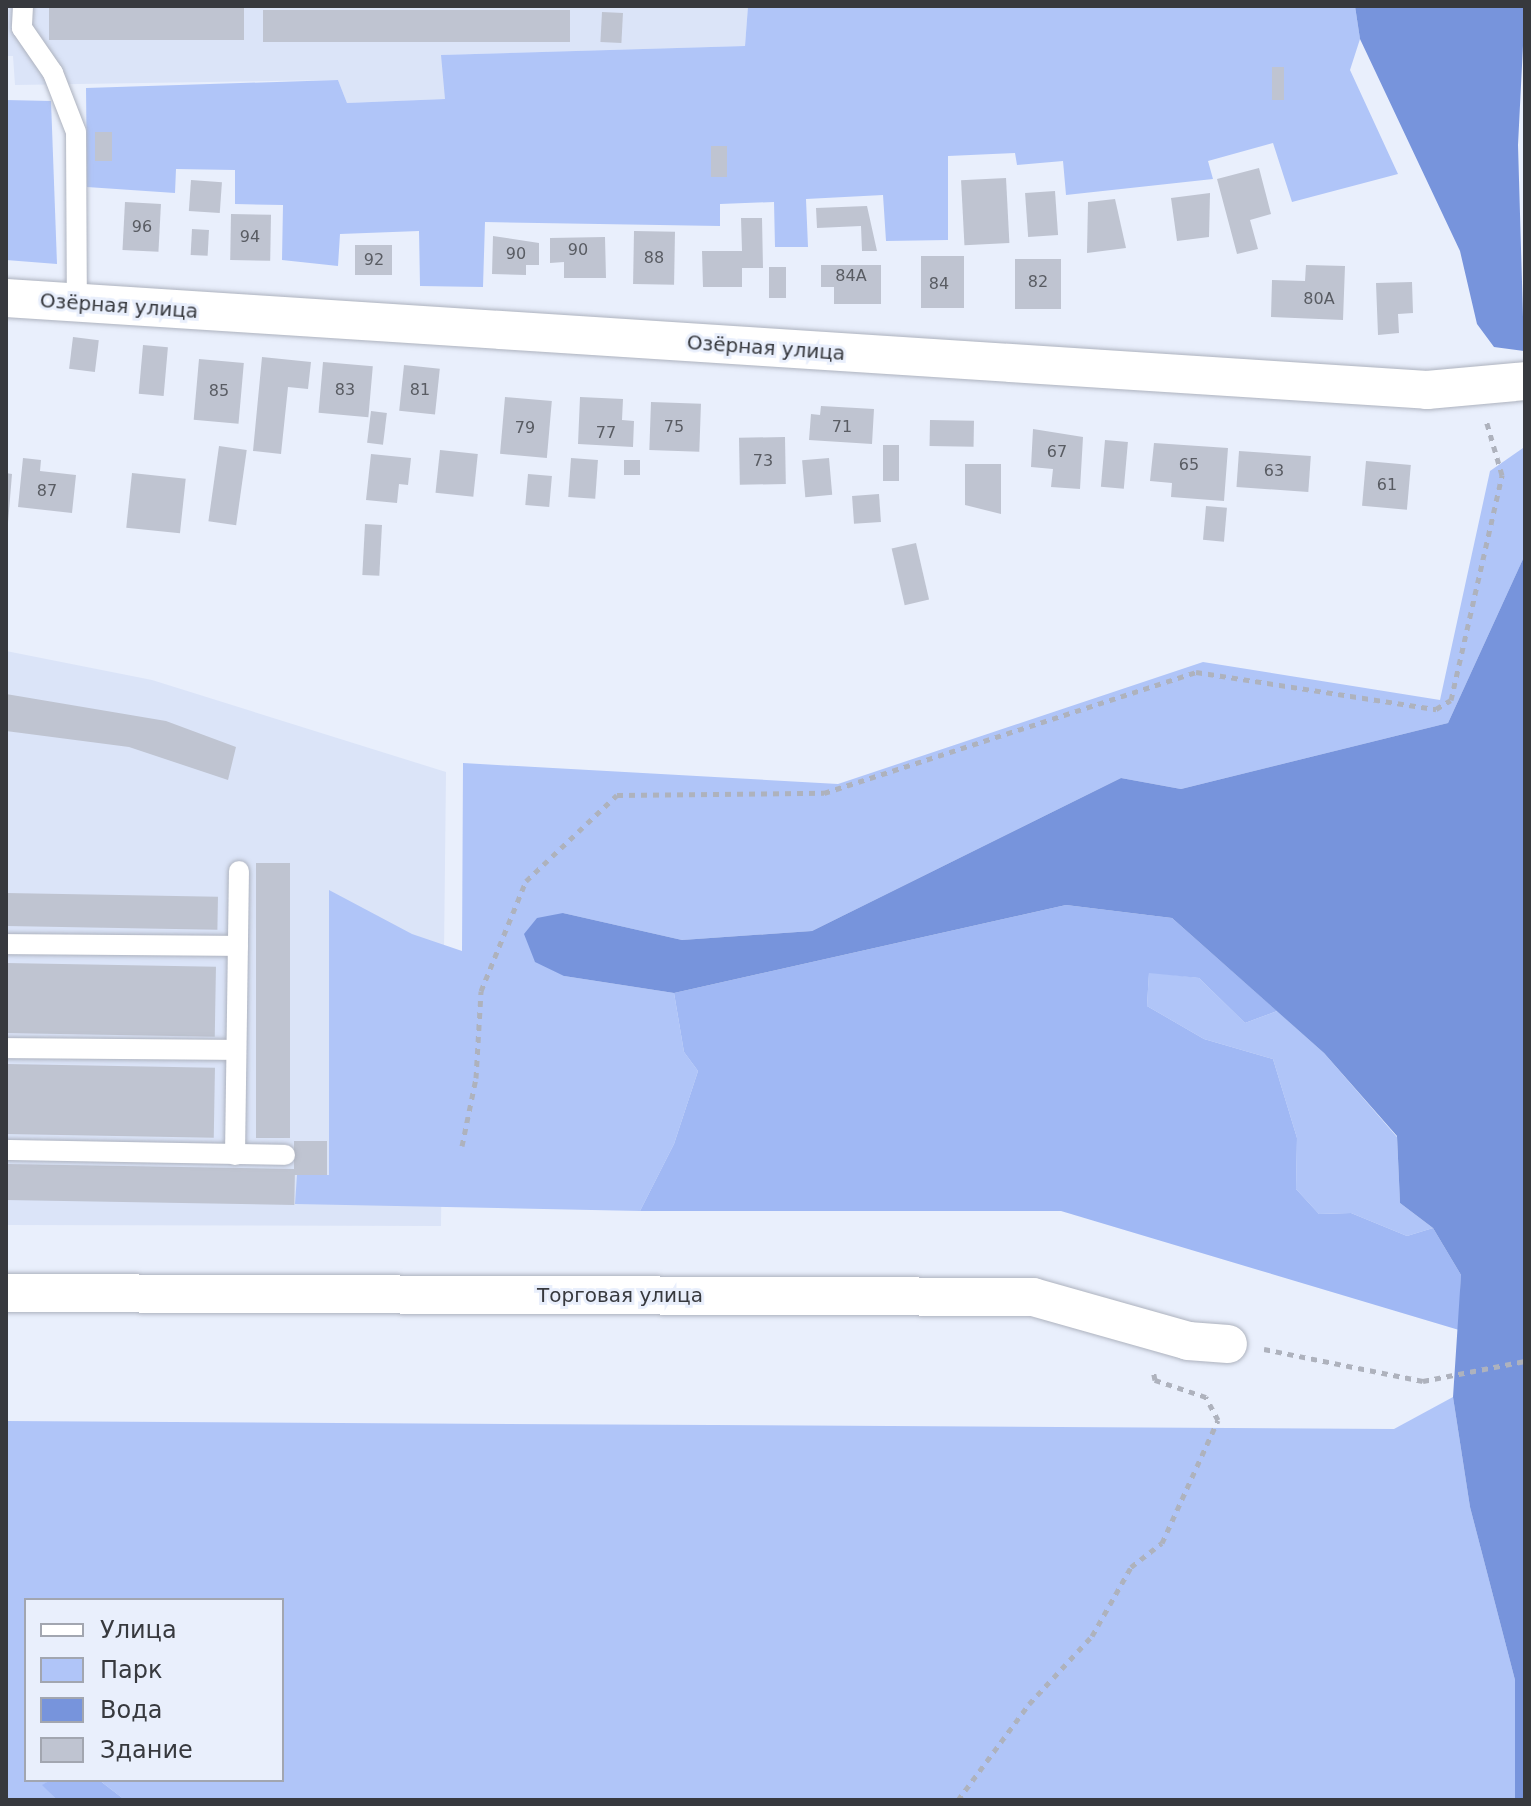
<!DOCTYPE html>
<html>
<head>
<meta charset="utf-8">
<style>
  body { margin:0 }
  #map { position:relative; width:1531px; height:1806px; overflow:hidden; background:#e9effc; font-family:"DejaVu Sans",sans-serif }
  div>[style] { position:absolute }
  .built>* { inset:0; background:#dbe4f8 }
  .green>* { inset:0; background:#b0c5f8 }
  .forest>* { inset:0; background:#a0b8f4 }
  .water>* { inset:0; background:#7794dc }
  .building>* { inset:0; background:#bfc4d1; transform-origin:0 0 }
  .path>* { height:5px; margin-top:-2.5px; transform-origin:0; background:repeating-linear-gradient(90deg,#aeb2bd 0 6px,transparent 0 12px) }
  .roads { filter:drop-shadow(0 0 2px #adb2be) drop-shadow(0 0 2px #adb2be) }
  .service>* { height:20px; margin:-10px; padding:0 10px; transform-origin:10px; border-radius:10px; background:#fff }
  .minor>* { height:38px; margin:-19px; padding:0 19px; transform-origin:19px; border-radius:19px; background:#fff }
  span { translate:-50% -50%; white-space:nowrap; text-align:center; line-height:1.15; -webkit-text-stroke:6px #e9effc; paint-order:stroke }
  .number-label { font-size:16px; color:#595c63 }
  .number-label span { -webkit-text-stroke-width:0 }
  .street-label { font-size:20px; color:#37393e }
  .frame { position:absolute; inset:0; border:8px solid #37393e; pointer-events:none }
  .legend { position:absolute; left:24px; top:1598px; width:260px; height:184px; box-sizing:border-box; background:#e9effc; border:2px solid #a2a6b0; margin:0; padding:10px 14px; list-style:none; font-size:24px; color:#37393e }
  .legend li { display:flex; align-items:center; gap:16px; height:40px }
  .legend b { width:40px; border:2px solid #a2a6b0 }
</style>
</head>
<body>
<div id="map">
  <div class="built">
    <i style="clip-path:polygon(6px 6px,748px 6px,745px 46px,442px 55px,446px 99px,347px 103px,338px 80px,15px 85px,13px 56px,6px 56px)"></i>
    <i style="clip-path:polygon(6px 651px,152px 680px,446px 772px,441px 1226px,6px 1225px)"></i>
  </div>
  <div class="green">
    <i style="clip-path:polygon(748px 6px,1355px 6px,1360px 39px,1350px 70px,1398px 174px,1292px 202px,1273px 143px,1208px 161px,1213px 179px,1066px 195px,1063px 161px,1017px 165px,1015px 153px,948px 156px,948px 240px,886px 241px,883px 195px,806px 199px,808px 247px,775px 247px,774px 202px,720px 204px,720px 226px,485px 222px,483px 287px,420px 286px,419px 231px,340px 234px,338px 266px,282px 260px,283px 205px,235px 204px,235px 170px,176px 169px,175px 193px,87px 187px,86px 88px,338px 80px,347px 103px,445px 99px,441px 55px,745px 46px)"></i>
    <i style="clip-path:polygon(6px 100px,51px 101px,57px 264px,6px 260px)"></i>
    <i style="clip-path:polygon(1523px 448px,1523px 559px,1448px 723px,1181px 789px,1121px 778px,812px 931px,682px 940px,563px 913px,564px 976px,674px 993px,684px 1052px,698px 1071px,674px 1144px,640px 1211px,295px 1204px,297px 1175px,329px 1175px,329px 890px,412px 934px,462px 951px,463px 763px,838px 784px,1203px 662px,1440px 700px,1490px 471px)"></i>
    <i style="clip-path:polygon(1149px 972px,1199px 978px,1245px 1023px,1277px 1011px,1324px 1053px,1397px 1137px,1400px 1203px,1433px 1228px,1407px 1236px,1351px 1213px,1319px 1214px,1296px 1189px,1297px 1138px,1273px 1059px,1204px 1039px,1147px 1006px)"></i>
    <i style="clip-path:polygon(1453px 1397px,1470px 1507px,1515px 1680px,1515px 1800px,125px 1800px,99px 1780px,282px 1780px,282px 1600px,26px 1600px,26px 1780px,50px 1780px,43px 1785px,57px 1800px,6px 1800px,6px 1421px,1394px 1429px)"></i>
  </div>
  <div class="forest">
    <i style="clip-path:polygon(1066px 905px,1172px 918px,1277px 1011px,1245px 1023px,1199px 978px,1149px 973px,1147px 1006px,1204px 1039px,1273px 1059px,1297px 1138px,1296px 1189px,1319px 1214px,1351px 1213px,1407px 1236px,1433px 1228px,1461px 1275px,1459px 1330px,1061px 1211px,640px 1211px,674px 1144px,698px 1071px,684px 1052px,674px 993px)"></i>
    <i style="clip-path:polygon(50px 1780px,99px 1780px,125px 1800px,57px 1800px,42px 1785px)"></i>
  </div>
  <div class="water">
    <i style="clip-path:polygon(1355px 6px,1525px 6px,1518px 145px,1524px 351px,1494px 347px,1477px 324px,1460px 251px,1360px 39px)"></i>
    <i style="clip-path:polygon(1525px 447px,1525px 1800px,1515px 1800px,1515px 1680px,1470px 1507px,1453px 1397px,1461px 1275px,1433px 1228px,1400px 1203px,1397px 1136px,1324px 1053px,1172px 918px,1066px 905px,674px 993px,564px 976px,535px 962px,524px 934px,537px 918px,563px 913px,682px 940px,812px 931px,1121px 778px,1181px 789px,1448px 723px,1523px 559px)"></i>
  </div>
  <div class="building">
    <i style="left:244px;top:6px;width:34px;height:195px;rotate:90deg"></i>
    <i style="left:263px;top:10px;width:307px;height:32px"></i>
    <i style="left:602px;top:12px;width:21px;height:30px;rotate:3deg"></i>
    <i style="left:1272px;top:67px;width:12px;height:33px"></i>
    <i style="left:95px;top:132px;width:17px;height:29px"></i>
    <i style="left:711px;top:146px;width:16px;height:31px"></i>
    <i style="clip-path:polygon(1259px 168px,1271px 214px,1250px 220px,1258px 249px,1237px 254px,1217px 179px)"></i>
    <i style="left:1006px;top:178px;width:65px;height:45px;rotate:87deg"></i>
    <i style="left:191px;top:180px;width:31px;height:31px;rotate:4deg"></i>
    <i style="left:1055px;top:191px;width:44px;height:30px;rotate:86deg"></i>
    <i style="clip-path:polygon(1210px 193px,1209px 237px,1177px 241px,1171px 198px)"></i>
    <i style="clip-path:polygon(1115px 199px,1126px 248px,1087px 253px,1088px 202px)"></i>
    <i style="left:125px;top:202px;width:36px;height:48px;rotate:3deg"></i>
    <i style="clip-path:polygon(867px 206px,877px 251px,862px 251px,861px 226px,817px 228px,816px 208px)"></i>
    <i style="left:231px;top:214px;width:40px;height:46px;rotate:1deg"></i>
    <i style="clip-path:polygon(741px 218px,762px 218px,763px 268px,742px 268px,742px 287px,703px 287px,702px 251px,742px 251px)"></i>
    <i style="left:192px;top:229px;width:17px;height:26px;rotate:3deg"></i>
    <i style="left:634px;top:231px;width:41px;height:53px;rotate:1deg"></i>
    <i style="clip-path:polygon(493px 236px,539px 243px,539px 265px,526px 265px,526px 275px,492px 274px)"></i>
    <i style="clip-path:polygon(605px 237px,606px 278px,564px 278px,564px 262px,550px 263px,550px 238px)"></i>
    <i style="left:355px;top:245px;width:37px;height:30px"></i>
    <i style="left:921px;top:256px;width:43px;height:52px"></i>
    <i style="left:1015px;top:259px;width:46px;height:50px"></i>
    <i style="clip-path:polygon(821px 265px,881px 265px,881px 304px,834px 304px,834px 287px,821px 287px)"></i>
    <i style="clip-path:polygon(1306px 265px,1345px 266px,1343px 320px,1271px 317px,1272px 280px,1305px 281px)"></i>
    <i style="left:769px;top:267px;width:17px;height:31px"></i>
    <i style="clip-path:polygon(1412px 282px,1413px 313px,1398px 314px,1399px 333px,1378px 335px,1376px 283px)"></i>
    <i style="left:73px;top:337px;width:26px;height:32px;rotate:7deg"></i>
    <i style="left:143px;top:345px;width:25px;height:49px;rotate:5deg"></i>
    <i style="clip-path:polygon(262px 357px,311px 362px,308px 389px,288px 387px,281px 454px,253px 451px)"></i>
    <i style="left:199px;top:359px;width:45px;height:61px;rotate:5deg"></i>
    <i style="left:323px;top:362px;width:50px;height:51px;rotate:5deg"></i>
    <i style="left:404px;top:365px;width:36px;height:46px;rotate:6deg"></i>
    <i style="left:505px;top:397px;width:47px;height:57px;rotate:5deg"></i>
    <i style="clip-path:polygon(580px 397px,623px 399px,622px 420px,634px 421px,633px 447px,578px 444px)"></i>
    <i style="left:651px;top:402px;width:50px;height:48px;rotate:2deg"></i>
    <i style="clip-path:polygon(821px 406px,874px 409px,872px 444px,809px 440px,811px 414px,820px 415px)"></i>
    <i style="left:371px;top:411px;width:16px;height:32px;rotate:7deg"></i>
    <i style="left:930px;top:420px;width:44px;height:26px;rotate:1deg"></i>
    <i style="clip-path:polygon(1033px 429px,1083px 437px,1080px 489px,1051px 487px,1053px 469px,1031px 467px)"></i>
    <i style="left:785px;top:437px;width:47px;height:46px;rotate:89deg"></i>
    <i style="left:1105px;top:440px;width:23px;height:47px;rotate:5deg"></i>
    <i style="clip-path:polygon(1154px 443px,1228px 448px,1224px 501px,1171px 497px,1172px 483px,1150px 481px)"></i>
    <i style="left:883px;top:445px;width:16px;height:36px"></i>
    <i style="left:219px;top:446px;width:28px;height:76px;rotate:8deg"></i>
    <i style="left:440px;top:450px;width:38px;height:43px;rotate:6deg"></i>
    <i style="left:1239px;top:451px;width:72px;height:36px;rotate:4deg"></i>
    <i style="clip-path:polygon(371px 454px,411px 458px,408px 485px,399px 484px,397px 503px,366px 500px)"></i>
    <i style="clip-path:polygon(23px 458px,41px 460px,40px 471px,76px 475px,72px 513px,18px 507px)"></i>
    <i style="left:571px;top:458px;width:27px;height:39px;rotate:4deg"></i>
    <i style="left:829px;top:458px;width:37px;height:27px;rotate:85deg"></i>
    <i style="left:624px;top:460px;width:16px;height:15px"></i>
    <i style="left:1366px;top:461px;width:45px;height:45px;rotate:5deg"></i>
    <i style="clip-path:polygon(965px 464px,1001px 464px,1001px 514px,965px 505px)"></i>
    <i style="clip-path:polygon(6px 473px,12px 474px,8px 523px,6px 523px)"></i>
    <i style="left:132px;top:473px;width:54px;height:55px;rotate:6deg"></i>
    <i style="left:528px;top:474px;width:24px;height:31px;rotate:5deg"></i>
    <i style="left:879px;top:494px;width:28px;height:27px;rotate:86deg"></i>
    <i style="left:1206px;top:506px;width:21px;height:34px;rotate:5deg"></i>
    <i style="left:365px;top:524px;width:17px;height:51px;rotate:3deg"></i>
    <i style="left:916px;top:543px;width:58px;height:25px;rotate:77deg"></i>
    <i style="clip-path:polygon(6px 694px,166px 721px,236px 747px,228px 780px,129px 747px,6px 731px)"></i>
    <i style="left:256px;top:863px;width:34px;height:275px"></i>
    <i style="left:6px;top:893px;width:212px;height:33px;rotate:1deg"></i>
    <i style="left:6px;top:963px;width:210px;height:70px;rotate:1deg"></i>
    <i style="left:6px;top:1064px;width:209px;height:70px;rotate:1deg"></i>
    <i style="left:294px;top:1141px;width:33px;height:34px"></i>
    <i style="left:6px;top:1164px;width:289px;height:36px;rotate:1deg"></i>
  </div>
  <div class="path">
    <i style="left:462px;top:1146px;width:69px;rotate:-78.4deg"></i>
    <i style="left:476px;top:1078px;width:87px;rotate:-86.7deg"></i>
    <i style="left:481px;top:991px;width:119px;rotate:-67.8deg"></i>
    <i style="left:526px;top:881px;width:125px;rotate:-43.4deg"></i>
    <i style="left:617px;top:795px;width:207px;rotate:-0.6deg"></i>
    <i style="left:824px;top:793px;width:391px;rotate:-18deg"></i>
    <i style="left:1196px;top:672px;width:243px;rotate:8.8deg"></i>
    <i style="left:1436px;top:709px;width:17px;rotate:-31deg"></i>
    <i style="left:1451px;top:700px;width:231px;rotate:-77.2deg"></i>
    <i style="left:1502px;top:475px;width:57px;rotate:-106.2deg"></i>
    <i style="left:1264px;top:1349px;width:162px;rotate:11.4deg"></i>
    <i style="left:1423px;top:1381px;width:104px;rotate:-11.1deg"></i>
    <i style="left:958px;top:1800px;width:119px;rotate:-53.5deg"></i>
    <i style="left:1029px;top:1704px;width:93px;rotate:-47.2deg"></i>
    <i style="left:1092px;top:1636px;width:79px;rotate:-60.5deg"></i>
    <i style="left:1131px;top:1567px;width:39px;rotate:-38deg"></i>
    <i style="left:1162px;top:1543px;width:135px;rotate:-65.5deg"></i>
    <i style="left:1218px;top:1420px;width:26px;rotate:-118deg"></i>
    <i style="left:1206px;top:1397px;width:54px;rotate:-161.6deg"></i>
    <i style="left:1155px;top:1380px;width:10px;rotate:-101deg"></i>
  </div>
  <div class="roads">
    <div class="service">
      <i style="left:23px;top:6px;width:22px;rotate:93deg"></i>
      <i style="left:22px;top:28px;width:55px;rotate:55.4deg"></i>
      <i style="left:53px;top:73px;width:63px;rotate:68.7deg"></i>
      <i style="left:76px;top:132px;width:172px;rotate:89.7deg"></i>
      <i style="left:6px;top:944px;width:232px;rotate:0.5deg"></i>
      <i style="left:6px;top:1048px;width:230px;rotate:0.5deg"></i>
      <i style="left:6px;top:1150px;width:279px;rotate:1deg"></i>
      <i style="left:235px;top:1155px;width:284px;rotate:-89.2deg"></i>
    </div>
    <div class="minor">
      <i style="left:6px;top:298px;width:1424px;rotate:3.7deg"></i>
      <i style="left:1427px;top:390px;width:98px;rotate:-5.2deg"></i>
      <i style="left:6px;top:1293px;width:1027px;rotate:0.22deg"></i>
      <i style="left:1033px;top:1297px;width:161px;rotate:15.8deg"></i>
      <i style="left:1188px;top:1341px;width:40px;rotate:4.3deg"></i>
    </div>
  </div>
  <div class="number-label">
    <span style="left:142px;top:227px">96</span>
    <span style="left:250px;top:237px">94</span>
    <span style="left:578px;top:250px">90</span>
    <span style="left:516px;top:254px">90</span>
    <span style="left:654px;top:258px">88</span>
    <span style="left:374px;top:260px">92</span>
    <span style="left:851px;top:276px">84А</span>
    <span style="left:1038px;top:282px">82</span>
    <span style="left:939px;top:284px">84</span>
    <span style="left:1319px;top:299px">80А</span>
    <span style="left:345px;top:390px">83</span>
    <span style="left:420px;top:390px">81</span>
    <span style="left:219px;top:391px">85</span>
    <span style="left:674px;top:427px">75</span>
    <span style="left:842px;top:427px">71</span>
    <span style="left:525px;top:428px">79</span>
    <span style="left:606px;top:433px">77</span>
    <span style="left:1057px;top:452px">67</span>
    <span style="left:763px;top:461px">73</span>
    <span style="left:1189px;top:465px">65</span>
    <span style="left:1274px;top:471px">63</span>
    <span style="left:1387px;top:485px">61</span>
    <span style="left:47px;top:491px">87</span>
  </div>
  <div class="street-label">
    <span style="left:119px;top:306px;rotate:4deg">Озёрная улица</span>
    <span style="left:766px;top:348px;rotate:4deg">Озёрная улица</span>
    <span style="left:620px;top:1295px">Торговая улица</span>
  </div>
  <div class="frame"></div>
  <ul class="legend">
  <li><b style="height:10px;background:#fff"></b>Улица</li>
  <li><b style="height:22px;background:#b0c5f8"></b>Парк</li>
  <li><b style="height:22px;background:#7794dc"></b>Вода</li>
  <li><b style="height:22px;background:#bfc4d1"></b>Здание</li>
  </ul>
</div>
</body>
</html>
